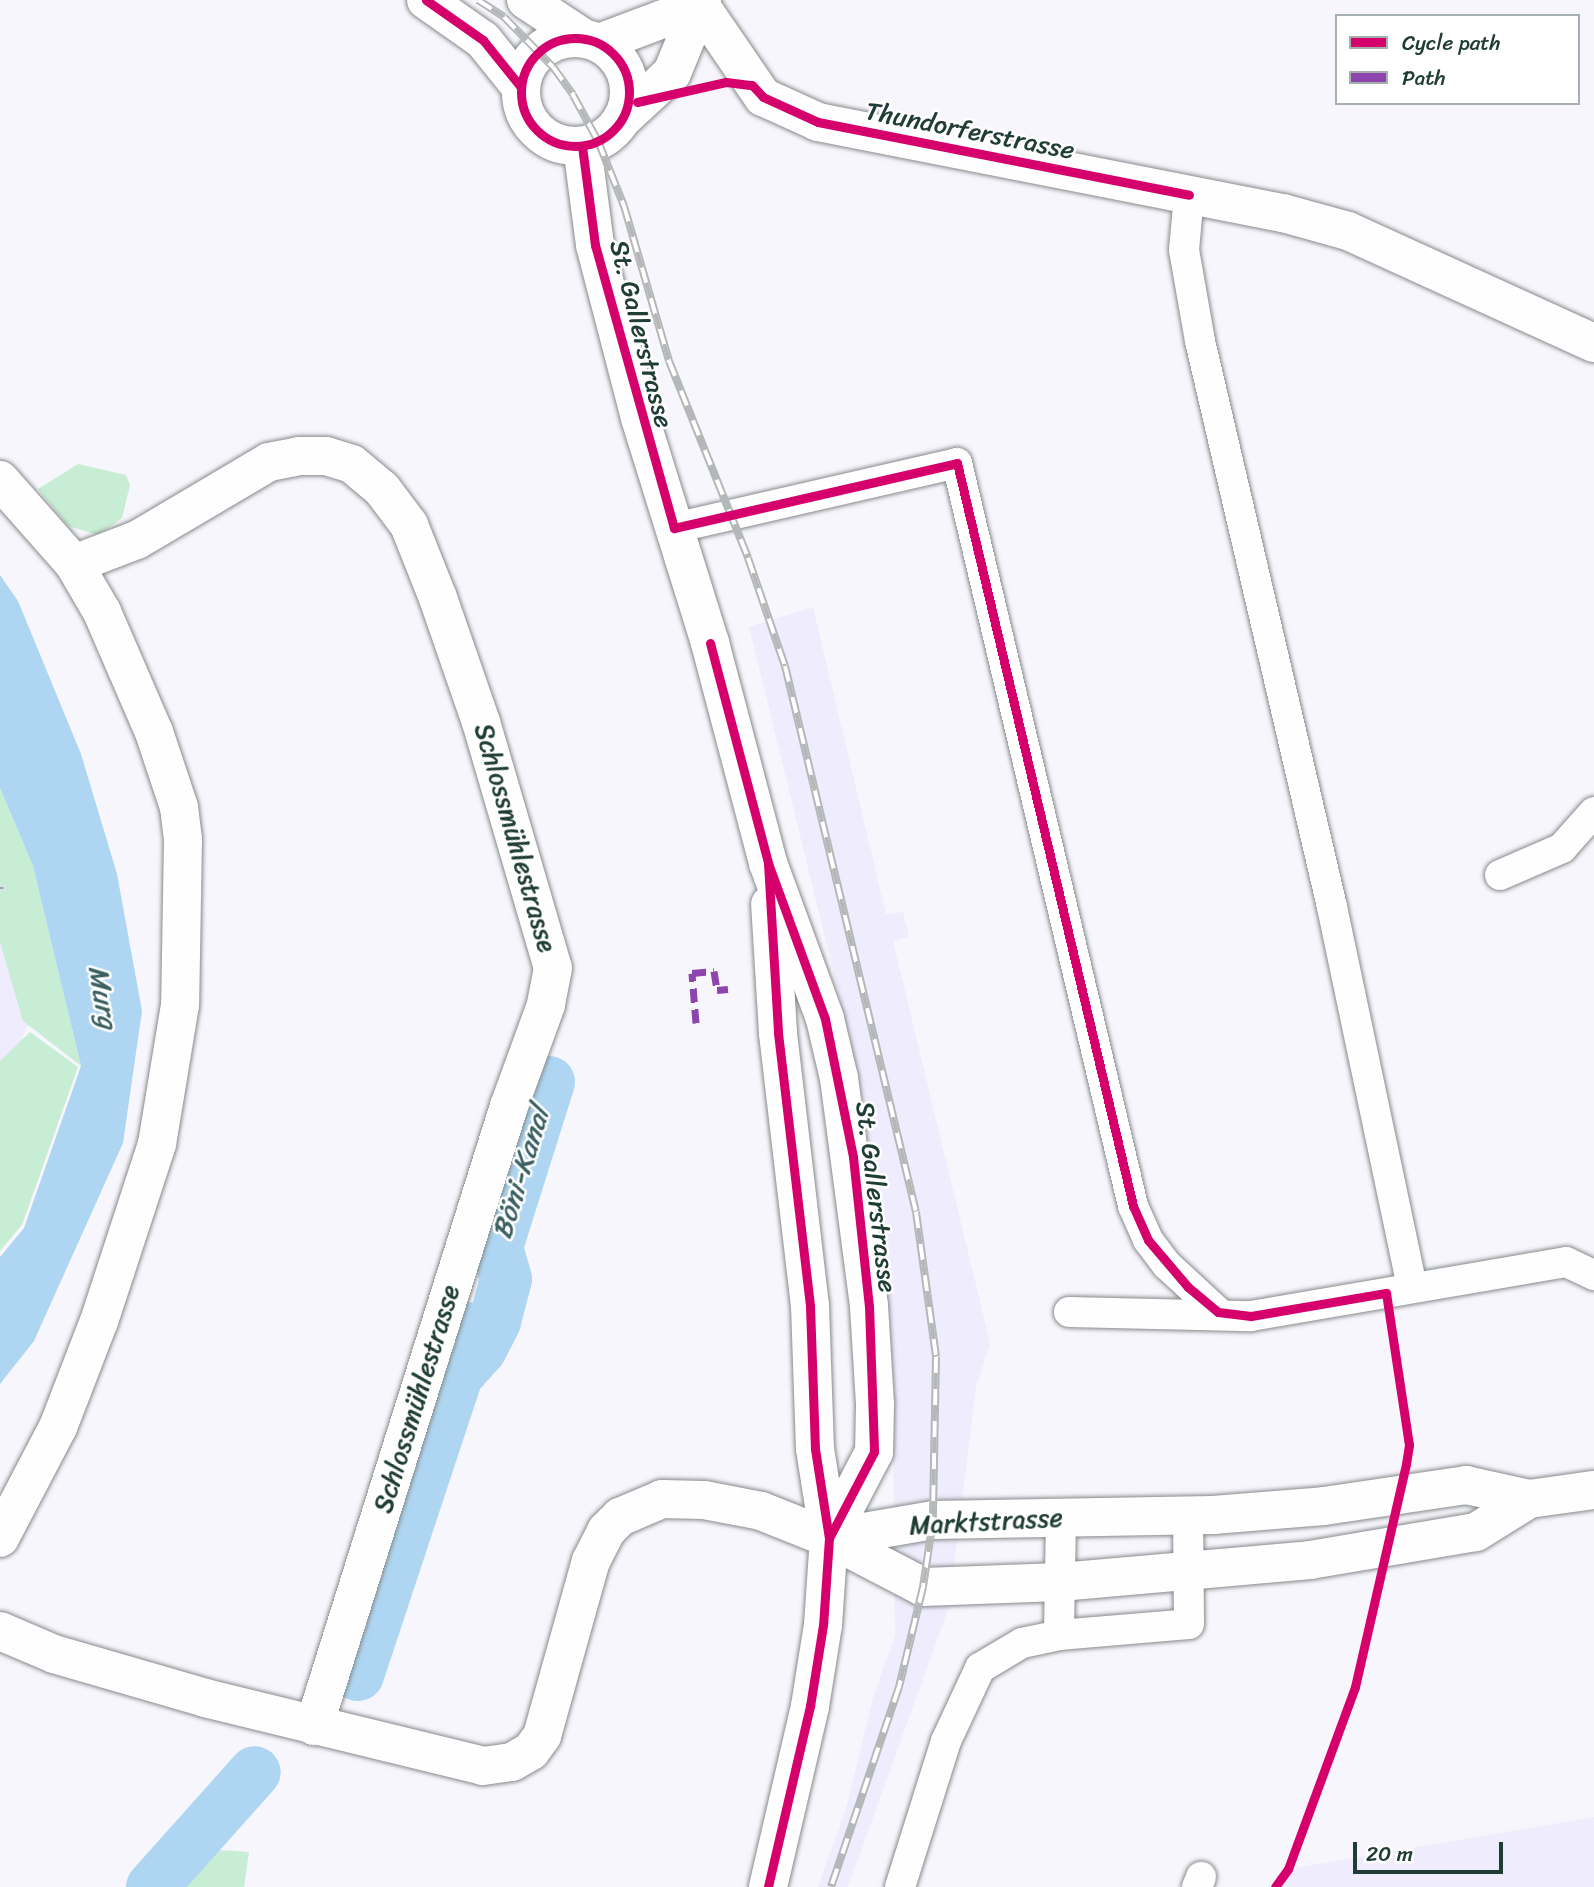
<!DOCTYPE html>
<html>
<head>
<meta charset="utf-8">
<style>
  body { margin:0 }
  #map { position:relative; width:1594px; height:1887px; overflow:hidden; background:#f7f6fc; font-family:Sriracha,sans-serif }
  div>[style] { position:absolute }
  .built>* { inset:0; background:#efedfd }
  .green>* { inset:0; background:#c7edd4 }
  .water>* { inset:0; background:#aed6f2 }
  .canal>* { height:52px; margin:-26px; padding:0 26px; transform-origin:26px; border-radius:26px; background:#aed6f2 }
  .roads { filter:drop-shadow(0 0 2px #868b8c) drop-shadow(0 0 2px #868b8c) }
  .lane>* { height:30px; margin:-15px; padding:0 15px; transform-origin:15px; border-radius:15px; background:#fefeff }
  .street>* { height:38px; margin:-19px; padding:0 19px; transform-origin:19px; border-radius:19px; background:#fefeff }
  .secondary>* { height:38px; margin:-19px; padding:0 19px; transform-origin:19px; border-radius:19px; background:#fefeff }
  .secondary>.ring { margin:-19px; padding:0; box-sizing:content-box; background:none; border:38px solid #fefeff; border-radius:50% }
  .rail>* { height:8px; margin-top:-4px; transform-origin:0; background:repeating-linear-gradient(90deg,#fff 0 16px,#b5b8b8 0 32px); box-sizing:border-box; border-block:2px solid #b5b8b8 }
  .quiet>* { height:7px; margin-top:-3.5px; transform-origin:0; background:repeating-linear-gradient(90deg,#8e44ad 0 14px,transparent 0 21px) }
  .cycleway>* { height:9px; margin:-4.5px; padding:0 4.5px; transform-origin:4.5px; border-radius:4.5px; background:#d6006c }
  .cycleway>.ring { margin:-4.5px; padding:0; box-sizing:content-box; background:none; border:9px solid #d6006c; border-radius:50% }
  span { translate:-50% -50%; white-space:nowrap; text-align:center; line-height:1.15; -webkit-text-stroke:5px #fff; paint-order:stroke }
  .street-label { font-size:26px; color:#1f3d34 }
  .water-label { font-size:28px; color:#3b6062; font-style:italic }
  .legend { position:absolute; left:1335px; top:14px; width:245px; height:91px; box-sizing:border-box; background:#fff; border:2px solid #a5b1ae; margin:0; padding:9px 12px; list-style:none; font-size:21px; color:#1f3d34 }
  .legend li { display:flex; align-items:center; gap:14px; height:35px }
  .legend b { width:35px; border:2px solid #a5b1ae }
  .scale { position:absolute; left:1353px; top:1842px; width:150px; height:32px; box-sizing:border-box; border:4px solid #1f3d34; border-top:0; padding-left:9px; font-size:21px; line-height:24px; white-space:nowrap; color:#1f3d34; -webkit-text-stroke:5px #fff; paint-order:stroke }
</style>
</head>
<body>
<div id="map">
  <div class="built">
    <i style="clip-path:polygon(813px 607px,886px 914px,903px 912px,909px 937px,893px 941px,990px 1343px,976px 1388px,949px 1607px,848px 1887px,818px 1887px,846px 1808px,873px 1698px,895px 1635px,893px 1405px,882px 1235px,860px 1080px,749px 627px)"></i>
    <i style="clip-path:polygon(0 864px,30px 1018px,0 1099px)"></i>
    <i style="clip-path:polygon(1594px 1817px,1594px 1887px,1275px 1887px,1288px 1869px)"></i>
  </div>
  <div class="green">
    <i style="clip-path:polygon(78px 464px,126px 475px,130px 485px,122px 518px,98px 535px,68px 526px,38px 489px)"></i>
    <i style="clip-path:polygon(0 788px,33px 866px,81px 1066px,23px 1021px,0 942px)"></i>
    <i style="clip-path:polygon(30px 1032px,78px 1067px,22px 1225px,0 1251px,0 1061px)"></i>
    <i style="clip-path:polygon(205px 1849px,249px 1852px,244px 1887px,168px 1887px)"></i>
  </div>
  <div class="water">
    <i style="clip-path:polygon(0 575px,18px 601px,81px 754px,117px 874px,142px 1011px,123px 1143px,34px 1341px,0 1384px,0 1257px,24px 1228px,81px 1066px,33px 866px,0 788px)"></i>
  </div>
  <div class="canal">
    <i style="left:462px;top:1370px;width:28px;rotate:-48deg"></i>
    <i style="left:481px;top:1349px;width:31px;rotate:-63deg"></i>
    <i style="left:495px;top:1321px;width:43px;rotate:-75.3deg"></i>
    <i style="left:506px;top:1279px;width:33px;rotate:-106deg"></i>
    <i style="left:497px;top:1247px;width:173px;rotate:-72.5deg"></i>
    <i style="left:358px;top:1675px;width:316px;rotate:-71.7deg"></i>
    <i style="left:457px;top:1375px;width:48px;rotate:-78deg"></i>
    <i style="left:152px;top:1887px;width:154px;rotate:-48.2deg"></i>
  </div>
  <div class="roads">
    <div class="lane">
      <i style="left:1189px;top:195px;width:55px;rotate:95.2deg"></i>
      <i style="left:1184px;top:250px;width:92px;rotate:80deg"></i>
      <i style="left:1200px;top:341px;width:581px;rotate:76.87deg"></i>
      <i style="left:1332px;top:907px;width:388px;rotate:78.1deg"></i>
      <i style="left:674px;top:528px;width:290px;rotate:-12.9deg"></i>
      <i style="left:957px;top:463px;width:764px;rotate:76.67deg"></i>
      <i style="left:1133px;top:1206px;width:37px;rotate:66deg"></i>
      <i style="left:1148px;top:1240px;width:31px;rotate:53deg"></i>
      <i style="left:1167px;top:1265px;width:69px;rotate:42.7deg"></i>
      <i style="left:1500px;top:875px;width:68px;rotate:-23.5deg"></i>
      <i style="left:1562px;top:848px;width:48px;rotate:-48.4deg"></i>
      <i style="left:1069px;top:1312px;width:182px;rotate:1.3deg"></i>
      <i style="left:1251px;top:1316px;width:320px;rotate:-9.7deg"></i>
      <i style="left:1566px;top:1262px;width:31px;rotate:25deg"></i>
      <i style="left:1061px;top:1518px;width:117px;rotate:91deg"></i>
      <i style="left:1059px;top:1635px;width:130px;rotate:-4.8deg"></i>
      <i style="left:1189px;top:1624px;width:108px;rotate:-90.5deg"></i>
      <i style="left:900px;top:1887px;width:153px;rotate:-72.5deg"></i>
      <i style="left:946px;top:1741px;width:81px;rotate:-65deg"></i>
      <i style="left:980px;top:1668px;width:49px;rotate:-30.8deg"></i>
      <i style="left:1022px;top:1643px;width:38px;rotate:-12deg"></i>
      <i style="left:1197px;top:1887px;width:11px;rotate:-68deg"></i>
    </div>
    <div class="street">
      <i style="left:700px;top:5px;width:112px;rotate:55.6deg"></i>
      <i style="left:763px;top:97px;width:60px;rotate:24.4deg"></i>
      <i style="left:818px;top:122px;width:474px;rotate:11.1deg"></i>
      <i style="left:1283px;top:213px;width:67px;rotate:15.5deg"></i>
      <i style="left:1348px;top:231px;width:270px;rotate:24.5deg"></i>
      <i style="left:0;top:480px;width:112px;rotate:48.6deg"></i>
      <i style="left:74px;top:564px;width:56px;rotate:59.7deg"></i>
      <i style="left:102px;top:612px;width:131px;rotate:66.6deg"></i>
      <i style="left:154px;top:732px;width:79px;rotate:71.6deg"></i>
      <i style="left:179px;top:807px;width:33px;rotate:83deg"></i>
      <i style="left:183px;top:840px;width:165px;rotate:91deg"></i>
      <i style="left:180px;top:1005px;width:141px;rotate:99.4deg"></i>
      <i style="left:157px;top:1144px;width:186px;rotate:108.1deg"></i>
      <i style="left:99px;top:1321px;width:114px;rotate:111.1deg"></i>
      <i style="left:58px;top:1427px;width:125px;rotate:117.6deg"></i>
      <i style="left:74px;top:564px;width:67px;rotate:-20.9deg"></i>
      <i style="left:137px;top:540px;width:153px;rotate:-30.6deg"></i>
      <i style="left:269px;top:462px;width:31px;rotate:-11deg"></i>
      <i style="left:299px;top:456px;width:27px"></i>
      <i style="left:326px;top:456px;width:27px;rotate:17deg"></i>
      <i style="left:352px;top:464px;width:39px;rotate:40deg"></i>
      <i style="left:382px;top:489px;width:45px;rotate:53.1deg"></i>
      <i style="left:409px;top:525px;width:79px;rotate:68.3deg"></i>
      <i style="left:438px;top:598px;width:131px;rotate:70.9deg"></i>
      <i style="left:481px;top:722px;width:256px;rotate:73.7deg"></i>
      <i style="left:553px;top:968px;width:38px;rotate:101deg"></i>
      <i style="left:546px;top:1005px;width:108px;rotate:110.1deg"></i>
      <i style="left:509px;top:1106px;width:650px;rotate:107.46deg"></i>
      <i style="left:0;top:1631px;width:59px;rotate:23.1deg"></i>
      <i style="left:54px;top:1654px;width:157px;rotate:16.2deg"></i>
      <i style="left:205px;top:1698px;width:286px;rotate:13.7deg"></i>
      <i style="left:483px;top:1766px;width:29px;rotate:-8deg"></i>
      <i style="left:512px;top:1762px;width:22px;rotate:-30deg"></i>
      <i style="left:531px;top:1751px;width:19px;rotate:-54deg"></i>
      <i style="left:542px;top:1736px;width:182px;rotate:-74.4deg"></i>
      <i style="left:591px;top:1561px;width:34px;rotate:-63deg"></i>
      <i style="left:606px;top:1531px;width:20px;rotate:-45deg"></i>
      <i style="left:620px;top:1517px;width:46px;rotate:-23.2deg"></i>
      <i style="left:662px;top:1499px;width:42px;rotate:1.4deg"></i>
      <i style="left:704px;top:1500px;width:58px;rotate:10.9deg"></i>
      <i style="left:761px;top:1511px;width:73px;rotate:21.7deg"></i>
    </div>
    <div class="secondary">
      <i style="left:426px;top:0;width:70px;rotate:35.1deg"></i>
      <i style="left:483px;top:40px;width:59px;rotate:51.2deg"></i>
      <i style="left:526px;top:0;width:67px;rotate:33.5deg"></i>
      <i class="ring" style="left:521px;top:38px;width:70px;height:70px"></i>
      <i style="left:599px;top:43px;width:108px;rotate:-20.6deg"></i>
      <i style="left:621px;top:120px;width:69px;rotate:-42.7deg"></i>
      <i style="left:672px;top:73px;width:79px;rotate:-67.7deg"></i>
      <i style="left:582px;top:146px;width:100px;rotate:82.5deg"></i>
      <i style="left:595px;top:245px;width:179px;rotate:75.4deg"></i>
      <i style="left:640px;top:418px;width:236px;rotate:72.7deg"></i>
      <i style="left:710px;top:643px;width:228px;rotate:75.2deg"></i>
      <i style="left:768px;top:863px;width:166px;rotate:69.9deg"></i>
      <i style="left:825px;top:1019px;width:61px;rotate:76.7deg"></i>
      <i style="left:839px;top:1078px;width:230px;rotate:82.5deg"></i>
      <i style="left:869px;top:1306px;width:99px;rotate:86.5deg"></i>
      <i style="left:875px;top:1405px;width:47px;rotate:91.2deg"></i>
      <i style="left:874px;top:1452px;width:97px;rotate:117.6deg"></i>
      <i style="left:829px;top:1538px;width:106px;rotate:-9.8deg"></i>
      <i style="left:933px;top:1520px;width:280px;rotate:-1deg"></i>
      <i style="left:1213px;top:1515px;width:111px;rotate:-4.6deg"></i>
      <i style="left:1324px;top:1506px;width:144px;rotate:-8.4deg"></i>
      <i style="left:1466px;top:1485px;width:65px;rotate:12.5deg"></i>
      <i style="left:1529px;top:1499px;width:66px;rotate:-7.9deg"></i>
      <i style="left:829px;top:1538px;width:106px;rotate:27.5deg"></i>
      <i style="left:923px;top:1587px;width:137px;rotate:-2.1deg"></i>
      <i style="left:1060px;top:1582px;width:251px;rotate:-5deg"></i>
      <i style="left:1310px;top:1560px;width:168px;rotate:-9.6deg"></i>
      <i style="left:1476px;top:1532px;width:62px;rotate:-31.9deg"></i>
      <i style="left:768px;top:1887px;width:186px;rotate:-76.9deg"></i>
      <i style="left:810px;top:1706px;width:82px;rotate:-80.9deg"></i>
      <i style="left:823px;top:1625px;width:87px;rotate:-86.1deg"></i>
      <i style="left:829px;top:1538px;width:90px;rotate:-98.9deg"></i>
      <i style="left:815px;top:1449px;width:143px;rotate:-92deg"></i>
      <i style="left:810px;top:1306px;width:275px;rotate:-96.7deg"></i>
      <i style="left:778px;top:1033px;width:129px;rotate:-93.5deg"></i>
    </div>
  </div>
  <div class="rail">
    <i style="left:478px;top:0;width:31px;rotate:33deg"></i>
    <i style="left:504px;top:17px;width:70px;rotate:45.6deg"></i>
    <i style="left:553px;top:67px;width:34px;rotate:54deg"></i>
    <i style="left:573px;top:95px;width:52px;rotate:61.5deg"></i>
    <i style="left:598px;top:141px;width:70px;rotate:68.2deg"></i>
    <i style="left:624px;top:206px;width:161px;rotate:73.8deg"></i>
    <i style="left:669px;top:361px;width:212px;rotate:68.1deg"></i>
    <i style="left:748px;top:558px;width:114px;rotate:71.1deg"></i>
    <i style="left:785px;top:666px;width:561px;rotate:76.51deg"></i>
    <i style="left:916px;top:1212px;width:146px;rotate:82.1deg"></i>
    <i style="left:936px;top:1357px;width:163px;rotate:91.1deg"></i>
    <i style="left:933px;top:1520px;width:68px;rotate:98.5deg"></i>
    <i style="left:923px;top:1587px;width:103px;rotate:103.5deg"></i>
    <i style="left:899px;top:1687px;width:211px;rotate:108.8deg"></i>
  </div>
  <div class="quiet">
    <i style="left:0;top:887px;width:1px;rotate:90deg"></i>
    <i style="left:696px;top:1023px;width:50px;rotate:-94.6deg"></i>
    <i style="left:692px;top:973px;width:22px;rotate:-5deg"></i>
    <i style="left:714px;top:971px;width:19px;rotate:81deg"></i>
    <i style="left:717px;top:990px;width:11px;rotate:-5deg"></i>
  </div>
  <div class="cycleway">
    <i style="left:426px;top:0;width:70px;rotate:35.1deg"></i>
    <i style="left:483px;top:40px;width:59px;rotate:51.2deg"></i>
    <i class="ring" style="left:521px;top:38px;width:99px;height:99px"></i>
    <i style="left:637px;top:102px;width:91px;rotate:-12.7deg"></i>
    <i style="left:726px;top:82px;width:26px;rotate:7deg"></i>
    <i style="left:752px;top:85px;width:16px;rotate:47deg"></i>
    <i style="left:763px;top:97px;width:60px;rotate:24.4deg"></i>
    <i style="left:818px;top:122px;width:378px;rotate:11.1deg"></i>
    <i style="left:582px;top:146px;width:100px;rotate:82.5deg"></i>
    <i style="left:595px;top:245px;width:294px;rotate:74.4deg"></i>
    <i style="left:674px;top:528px;width:290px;rotate:-12.9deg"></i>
    <i style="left:957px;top:463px;width:764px;rotate:76.67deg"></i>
    <i style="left:1133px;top:1206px;width:37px;rotate:66deg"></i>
    <i style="left:1148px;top:1240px;width:62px;rotate:49.6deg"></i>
    <i style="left:1188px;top:1287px;width:39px;rotate:40deg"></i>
    <i style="left:1218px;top:1312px;width:33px;rotate:7deg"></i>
    <i style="left:1251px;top:1316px;width:137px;rotate:-9.7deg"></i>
    <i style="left:1386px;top:1293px;width:154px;rotate:81.4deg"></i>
    <i style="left:1409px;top:1445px;width:19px;rotate:99deg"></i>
    <i style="left:1406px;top:1464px;width:229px;rotate:102.9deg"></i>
    <i style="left:1355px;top:1687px;width:194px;rotate:110.2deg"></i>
    <i style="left:1288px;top:1869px;width:22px;rotate:126deg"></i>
    <i style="left:710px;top:643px;width:228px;rotate:75.2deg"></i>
    <i style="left:768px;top:863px;width:166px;rotate:69.9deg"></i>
    <i style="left:825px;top:1019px;width:141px;rotate:78.5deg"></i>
    <i style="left:853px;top:1157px;width:150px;rotate:83.9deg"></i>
    <i style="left:869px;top:1306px;width:146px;rotate:88deg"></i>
    <i style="left:874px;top:1452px;width:97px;rotate:117.6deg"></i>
    <i style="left:768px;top:863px;width:170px;rotate:86.6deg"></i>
    <i style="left:778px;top:1033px;width:275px;rotate:83.3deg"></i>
    <i style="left:810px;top:1306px;width:143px;rotate:88deg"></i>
    <i style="left:815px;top:1449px;width:90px;rotate:81.1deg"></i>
    <i style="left:829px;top:1538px;width:87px;rotate:93.9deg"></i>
    <i style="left:823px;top:1625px;width:82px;rotate:99.1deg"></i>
    <i style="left:810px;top:1706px;width:186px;rotate:103.1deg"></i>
  </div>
  <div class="street-label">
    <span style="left:970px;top:131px;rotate:11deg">Thundorferstrasse</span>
    <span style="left:641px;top:334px;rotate:76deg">St. Gallerstrasse</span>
    <span style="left:515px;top:838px;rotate:74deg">Schlossmühlestrasse</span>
    <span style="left:876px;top:1197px;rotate:83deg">St. Gallerstrasse</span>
    <span style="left:417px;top:1399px;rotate:-73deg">Schlossmühlestrasse</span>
    <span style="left:986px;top:1522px;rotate:-3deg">Marktstrasse</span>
  </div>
  <div class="water-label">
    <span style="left:103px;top:997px;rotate:80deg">Murg</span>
    <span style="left:521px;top:1173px;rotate:-73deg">Böni-Kanal</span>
  </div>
  <ul class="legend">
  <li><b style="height:9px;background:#d6006c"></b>Cycle path</li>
  <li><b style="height:9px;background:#8e44ad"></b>Path</li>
  </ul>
  <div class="scale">20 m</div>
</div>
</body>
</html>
